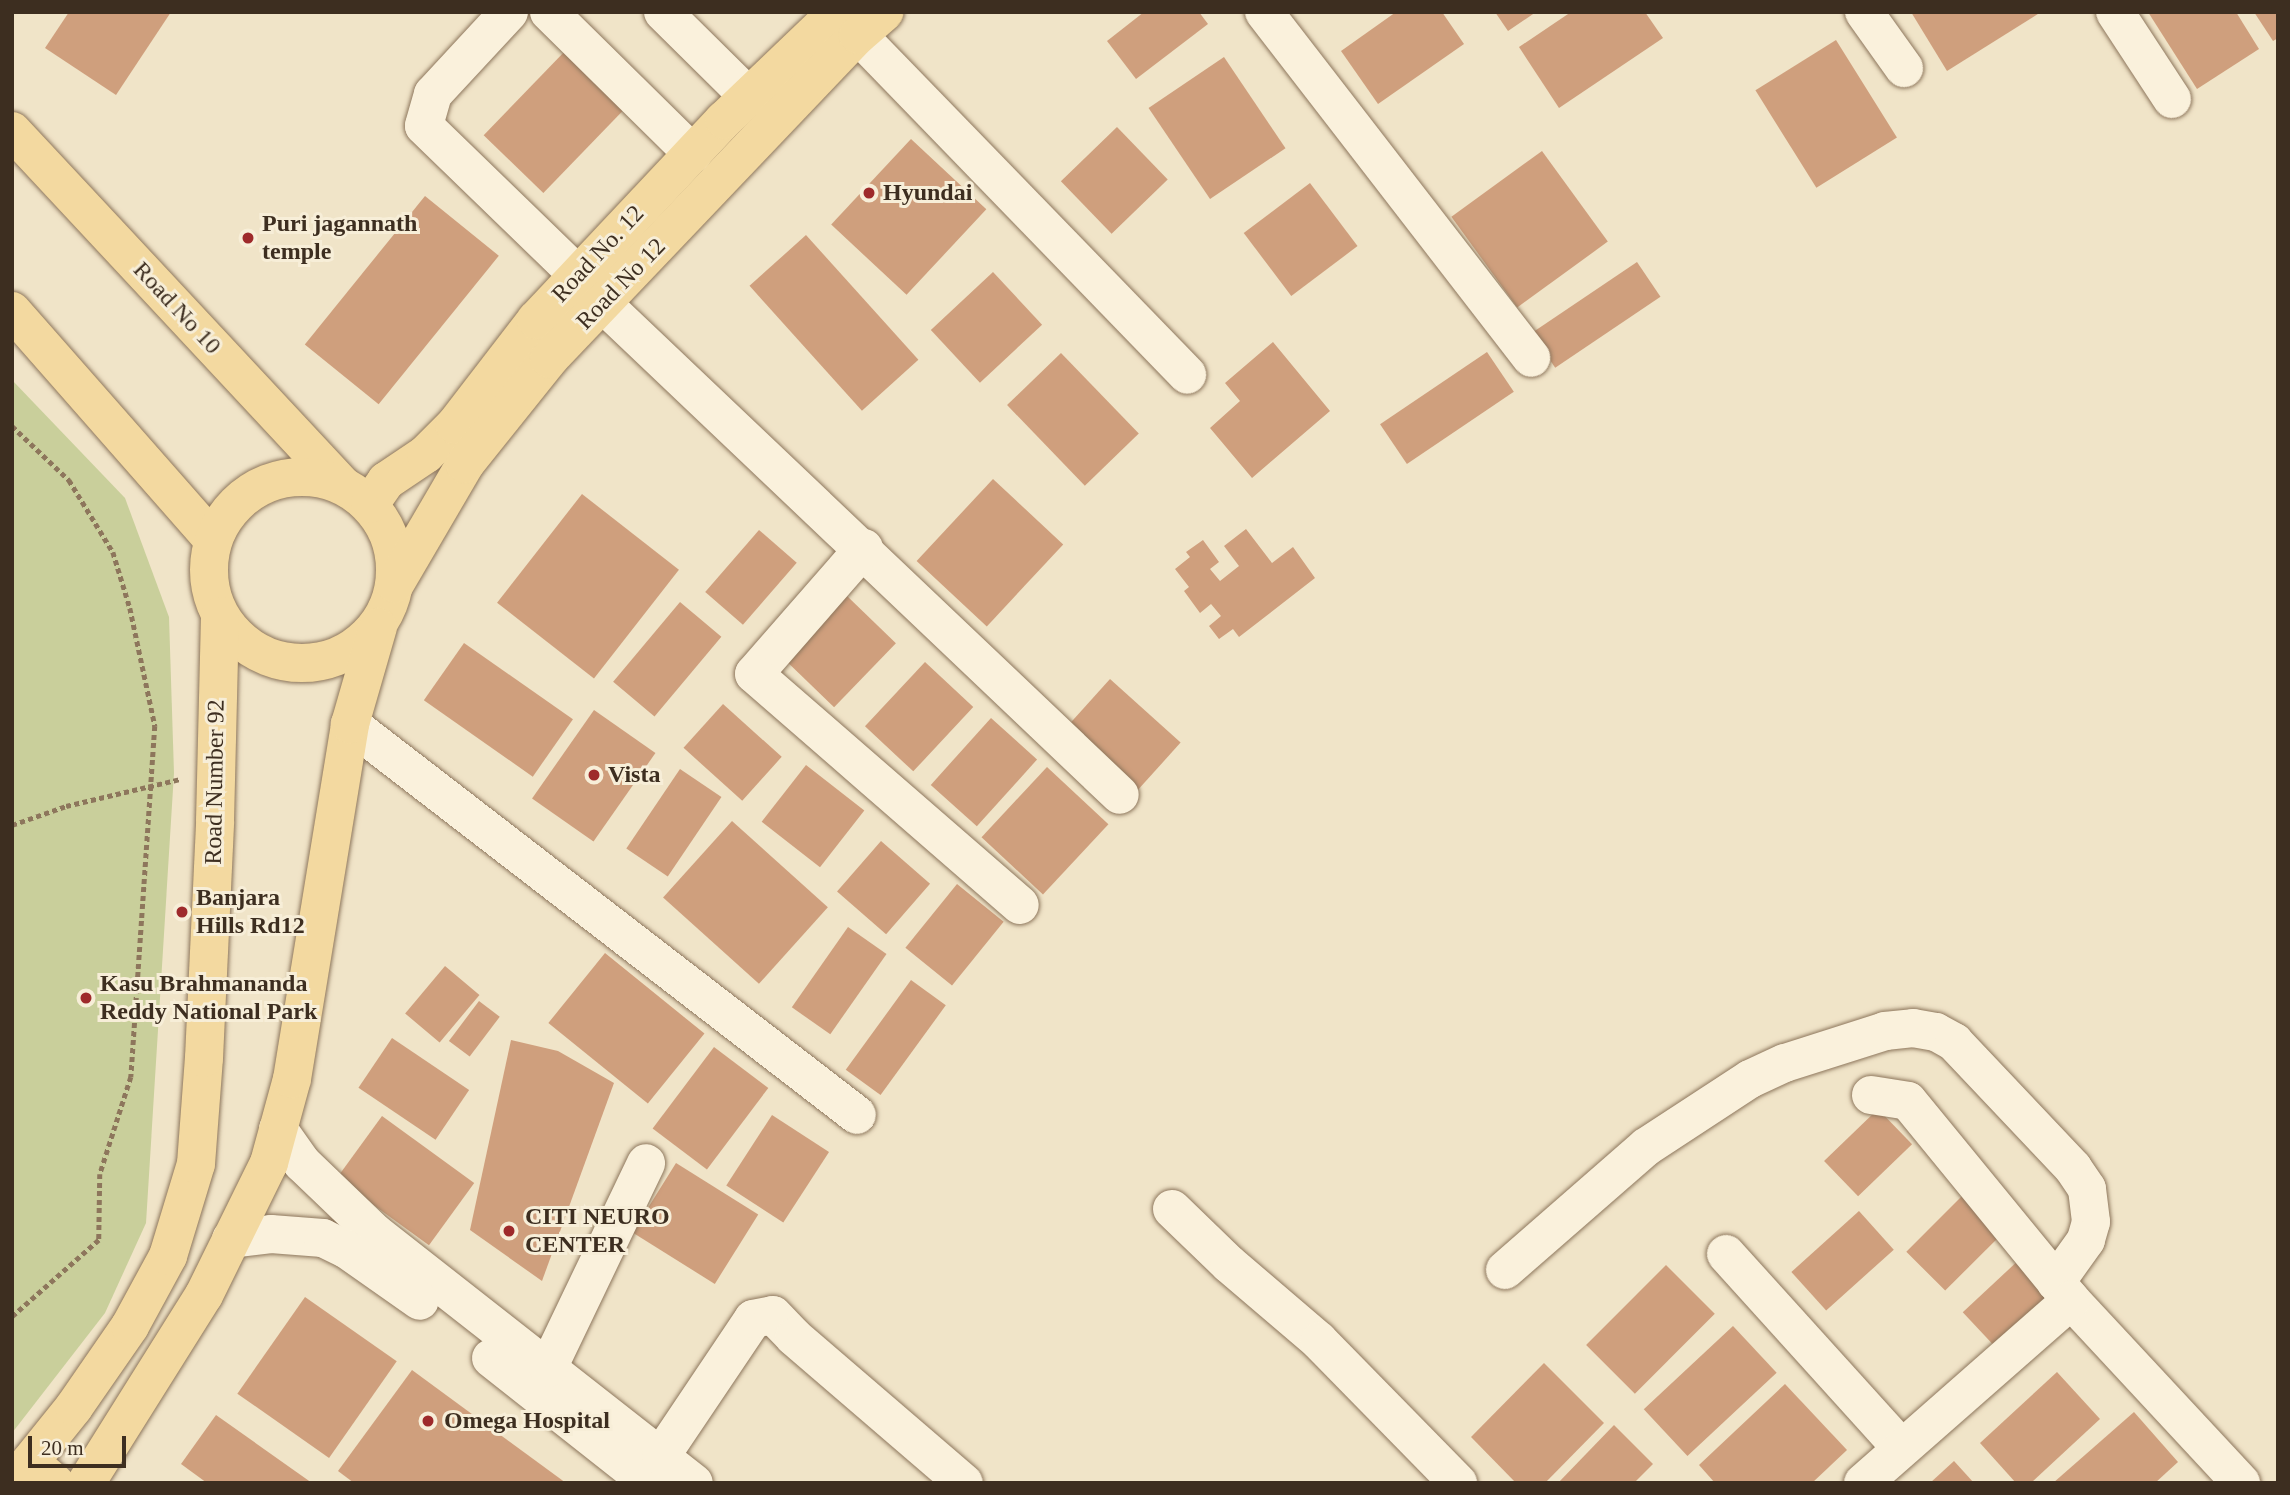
<!DOCTYPE html>
<html>
<head>
<meta charset="utf-8">
<style>
  body { margin:0 }
  #map { position:relative; width:2290px; height:1495px; overflow:hidden; background:#f0e4c8; font-family:Georgia,serif }
  div>[style] { position:absolute }
  .green>* { inset:0; background:#c9cf9b }
  .building>* { inset:0; background:#cf9f7d; transform-origin:0 0 }
  .path>* { height:4.5px; margin-top:-2.25px; transform-origin:0; background:repeating-linear-gradient(90deg,#8d765c 0 5px,transparent 0 8.5px) }
  .roads { filter:drop-shadow(0 0 2px #8d765c) drop-shadow(0 0 2px #8d765c) }
  .minor>* { height:38px; margin:-19px; padding:0 19px; transform-origin:19px; border-radius:19px; background:#faf1dc }
  .major>* { height:38px; margin:-19px; padding:0 19px; transform-origin:19px; border-radius:19px; background:#f3d9a0 }
  .major>.ring { margin:-19px; padding:0; box-sizing:content-box; background:none; border:38px solid #f3d9a0; border-radius:50% }
  .dots>* { width:19px; height:19px; translate:-50% -50%; box-sizing:border-box; border:4px solid #f7eed8; border-radius:50% }
  span { translate:-50% -50%; white-space:nowrap; text-align:center; line-height:1.15; -webkit-text-stroke:6px #f7eed8; paint-order:stroke }
  .poi-label { font-size:24px; color:#3d2e20; font-weight:700 }
  .left { translate:0 -50%; text-align:left }
  .street-label { font-size:24px; color:#3d2e20 }
  .frame { position:absolute; inset:0; border:14px solid #3d2e20; pointer-events:none }
  .scale { position:absolute; left:28px; top:1436px; width:98px; height:32px; box-sizing:border-box; border:4px solid #3d2e20; border-top:0; padding-left:9px; font-size:21px; line-height:24px; white-space:nowrap; color:#3d2e20; -webkit-text-stroke:5px #f7eed8; paint-order:stroke }
</style>
</head>
<body>
<div id="map">
  <div class="green">
    <i style="clip-path:polygon(12px 380px,125px 498px,169px 617px,174px 773px,146px 1223px,105px 1313px,12px 1433px)"></i>
  </div>
  <div class="building">
    <i style="clip-path:polygon(69px 12px,171px 12px,116px 95px,45px 48px)"></i>
    <i style="clip-path:polygon(1144px 12px,1199px 12px,1208px 24px,1136px 79px,1107px 41px)"></i>
    <i style="clip-path:polygon(1396px 12px,1442px 12px,1464px 44px,1378px 104px,1341px 51px)"></i>
    <i style="clip-path:polygon(1495px 12px,1536px 12px,1508px 31px)"></i>
    <i style="clip-path:polygon(1571px 12px,1645px 12px,1663px 38px,1559px 108px,1519px 47px)"></i>
    <i style="clip-path:polygon(1911px 12px,2041px 12px,1947px 71px)"></i>
    <i style="clip-path:polygon(2148px 12px,2236px 12px,2259px 49px,2197px 89px)"></i>
    <i style="clip-path:polygon(2254px 12px,2278px 12px,2278px 38px,2273px 41px)"></i>
    <i style="left:1836px;top:40px;width:115px;height:95px;rotate:58deg"></i>
    <i style="left:567px;top:49px;width:83px;height:120px;rotate:44deg"></i>
    <i style="left:1224px;top:57px;width:110px;height:91px;rotate:56deg"></i>
    <i style="left:1117px;top:127px;width:73px;height:78px;rotate:46deg"></i>
    <i style="left:911px;top:139px;width:103px;height:117px;rotate:43deg"></i>
    <i style="left:1542px;top:151px;width:112px;height:112px;rotate:54deg"></i>
    <i style="left:1310px;top:183px;width:79px;height:83px;rotate:53deg"></i>
    <i style="left:425px;top:196px;width:95px;height:191px;rotate:39deg"></i>
    <i style="left:806px;top:235px;width:168px;height:76px;rotate:48deg"></i>
    <i style="left:1637px;top:262px;width:42px;height:127px;rotate:56deg"></i>
    <i style="left:993px;top:272px;width:72px;height:85px;rotate:47deg"></i>
    <i style="clip-path:polygon(1273px 342px,1330px 411px,1252px 478px,1210px 428px,1240px 401px,1225px 383px)"></i>
    <i style="left:1487px;top:352px;width:48px;height:129px;rotate:56deg"></i>
    <i style="left:1061px;top:353px;width:112px;height:75px;rotate:46deg"></i>
    <i style="left:993px;top:479px;width:96px;height:112px;rotate:43deg"></i>
    <i style="left:582px;top:494px;width:123px;height:138px;rotate:38deg"></i>
    <i style="clip-path:polygon(1246px 529px,1272px 563px,1293px 547px,1315px 578px,1239px 637px,1233px 629px,1219px 639px,1209px 626px,1221px 616px,1211px 604px,1200px 613px,1184px 591px,1189px 587px,1175px 569px,1190px 557px,1186px 552px,1203px 540px,1219px 562px,1210px 569px,1220px 581px,1239px 566px,1224px 546px)"></i>
    <i style="left:759px;top:530px;width:50px;height:82px;rotate:41deg"></i>
    <i style="left:847px;top:596px;width:68px;height:89px;rotate:44deg"></i>
    <i style="left:680px;top:602px;width:54px;height:104px;rotate:40deg"></i>
    <i style="left:464px;top:643px;width:133px;height:70px;rotate:35deg"></i>
    <i style="left:925px;top:662px;width:66px;height:88px;rotate:43deg"></i>
    <i style="left:1110px;top:679px;width:95px;height:66px;rotate:42deg"></i>
    <i style="left:723px;top:704px;width:79px;height:59px;rotate:42deg"></i>
    <i style="left:594px;top:710px;width:75px;height:108px;rotate:35deg"></i>
    <i style="left:991px;top:718px;width:62px;height:90px;rotate:42deg"></i>
    <i style="left:806px;top:765px;width:74px;height:72px;rotate:38deg"></i>
    <i style="left:1047px;top:767px;width:84px;height:96px;rotate:43deg"></i>
    <i style="left:680px;top:769px;width:50px;height:96px;rotate:34deg"></i>
    <i style="left:732px;top:821px;width:129px;height:103px;rotate:42deg"></i>
    <i style="left:881px;top:841px;width:65px;height:67px;rotate:41deg"></i>
    <i style="left:957px;top:884px;width:60px;height:82px;rotate:39deg"></i>
    <i style="left:848px;top:927px;width:47px;height:98px;rotate:35deg"></i>
    <i style="left:605px;top:953px;width:128px;height:90px;rotate:39deg"></i>
    <i style="left:445px;top:966px;width:45px;height:62px;rotate:40deg"></i>
    <i style="left:911px;top:980px;width:43px;height:111px;rotate:36deg"></i>
    <i style="left:479px;top:1001px;width:26px;height:50px;rotate:37deg"></i>
    <i style="left:392px;top:1038px;width:93px;height:60px;rotate:34deg"></i>
    <i style="clip-path:polygon(511px 1040px,558px 1051px,614px 1083px,542px 1281px,470px 1230px)"></i>
    <i style="left:714px;top:1047px;width:68px;height:102px;rotate:37deg"></i>
    <i style="left:1878px;top:1109px;width:49px;height:75px;rotate:46deg"></i>
    <i style="left:772px;top:1115px;width:68px;height:84px;rotate:33deg"></i>
    <i style="left:382px;top:1116px;width:114px;height:77px;rotate:36deg"></i>
    <i style="left:676px;top:1163px;width:97px;height:82px;rotate:32deg"></i>
    <i style="left:1965px;top:1193px;width:55px;height:83px;rotate:45deg"></i>
    <i style="left:1859px;top:1211px;width:52px;height:91px;rotate:48deg"></i>
    <i style="left:2022px;top:1257px;width:47px;height:81px;rotate:47deg"></i>
    <i style="left:1666px;top:1265px;width:69px;height:113px;rotate:45deg"></i>
    <i style="left:305px;top:1297px;width:112px;height:118px;rotate:35deg"></i>
    <i style="left:1733px;top:1326px;width:64px;height:122px;rotate:47deg"></i>
    <i style="clip-path:polygon(1544px 1363px,1604px 1423px,1545px 1483px,1516px 1483px,1471px 1437px)"></i>
    <i style="clip-path:polygon(412px 1370px,566px 1483px,354px 1483px,338px 1471px)"></i>
    <i style="clip-path:polygon(2057px 1372px,2100px 1419px,2031px 1483px,2016px 1483px,1980px 1443px)"></i>
    <i style="clip-path:polygon(1785px 1384px,1847px 1450px,1812px 1483px,1715px 1483px,1699px 1465px)"></i>
    <i style="clip-path:polygon(2134px 1412px,2178px 1462px,2155px 1483px,2053px 1483px)"></i>
    <i style="clip-path:polygon(216px 1415px,312px 1483px,207px 1483px,181px 1464px)"></i>
    <i style="clip-path:polygon(1614px 1425px,1653px 1464px,1634px 1483px,1558px 1483px)"></i>
    <i style="clip-path:polygon(1954px 1461px,1974px 1483px,1930px 1483px)"></i>
  </div>
  <div class="path">
    <i style="left:12px;top:426px;width:79px;rotate:43.5deg"></i>
    <i style="left:69px;top:480px;width:84px;rotate:58.6deg"></i>
    <i style="left:113px;top:552px;width:59px;rotate:73.1deg"></i>
    <i style="left:130px;top:608px;width:121px;rotate:78deg"></i>
    <i style="left:155px;top:726px;width:352px;rotate:93.9deg"></i>
    <i style="left:131px;top:1077px;width:102px;rotate:107.7deg"></i>
    <i style="left:100px;top:1174px;width:66px;rotate:90.9deg"></i>
    <i style="left:99px;top:1240px;width:116px;rotate:138.5deg"></i>
    <i style="left:12px;top:825px;width:57px;rotate:-19.4deg"></i>
    <i style="left:66px;top:806px;width:117px;rotate:-13.3deg"></i>
  </div>
  <div class="roads">
    <div class="minor">
      <i style="left:509px;top:12px;width:112px;rotate:132.8deg"></i>
      <i style="left:433px;top:94px;width:33px;rotate:106deg"></i>
      <i style="left:424px;top:126px;width:214px;rotate:44.1deg"></i>
      <i style="left:549px;top:12px;width:202px;rotate:44.6deg"></i>
      <i style="left:663px;top:12px;width:121px;rotate:44.7deg"></i>
      <i style="left:1264px;top:12px;width:437px;rotate:52.3deg"></i>
      <i style="left:1864px;top:12px;width:69px;rotate:54.5deg"></i>
      <i style="left:2115px;top:12px;width:104px;rotate:56.8deg"></i>
      <i style="left:858px;top:35px;width:473px;rotate:45.9deg"></i>
      <i style="left:602px;top:303px;width:714px;rotate:43.53deg"></i>
      <i style="left:864px;top:548px;width:167px;rotate:131.1deg"></i>
      <i style="left:754px;top:674px;width:352px;rotate:41deg"></i>
      <i style="left:350px;top:724px;width:640px;rotate:37.64deg"></i>
      <i style="left:1871px;top:1095px;width:37px;rotate:9deg"></i>
      <i style="left:1908px;top:1101px;width:257px;rotate:50.7deg"></i>
      <i style="left:2071px;top:1300px;width:250px;rotate:47.1deg"></i>
      <i style="left:278px;top:1129px;width:42px;rotate:54.8deg"></i>
      <i style="left:302px;top:1163px;width:101px;rotate:43.8deg"></i>
      <i style="left:375px;top:1233px;width:405px;rotate:38.1deg"></i>
      <i style="left:1172px;top:1209px;width:79px;rotate:44deg"></i>
      <i style="left:1229px;top:1264px;width:118px;rotate:40.5deg"></i>
      <i style="left:1319px;top:1341px;width:199px;rotate:45.6deg"></i>
      <i style="left:231px;top:1239px;width:40px;rotate:-7.1deg"></i>
      <i style="left:271px;top:1234px;width:52px;rotate:4.4deg"></i>
      <i style="left:323px;top:1238px;width:25px;rotate:26deg"></i>
      <i style="left:346px;top:1249px;width:90px;rotate:35.1deg"></i>
      <i style="left:1726px;top:1254px;width:261px;rotate:47.9deg"></i>
      <i style="left:1505px;top:1270px;width:187px;rotate:-41.1deg"></i>
      <i style="left:1646px;top:1147px;width:124px;rotate:-33.2deg"></i>
      <i style="left:1750px;top:1079px;width:38px;rotate:-25deg"></i>
      <i style="left:1785px;top:1063px;width:105px;rotate:-17.7deg"></i>
      <i style="left:1885px;top:1031px;width:28px;rotate:-6deg"></i>
      <i style="left:1913px;top:1028px;width:23px;rotate:10deg"></i>
      <i style="left:1936px;top:1032px;width:21px;rotate:29deg"></i>
      <i style="left:1954px;top:1042px;width:173px;rotate:46.6deg"></i>
      <i style="left:2073px;top:1168px;width:25px;rotate:56deg"></i>
      <i style="left:2087px;top:1189px;width:33px;rotate:83deg"></i>
      <i style="left:2091px;top:1222px;width:19px;rotate:106deg"></i>
      <i style="left:2086px;top:1240px;width:52px;rotate:125.5deg"></i>
      <i style="left:491px;top:1358px;width:201px;rotate:38.3deg"></i>
      <i style="left:548px;top:1368px;width:227px;rotate:-64.4deg"></i>
      <i style="left:661px;top:1456px;width:165px;rotate:-56.1deg"></i>
      <i style="left:753px;top:1319px;width:20px;rotate:-11deg"></i>
      <i style="left:773px;top:1315px;width:30px;rotate:46deg"></i>
      <i style="left:794px;top:1337px;width:224px;rotate:40.7deg"></i>
      <i style="left:1863px;top:1483px;width:277px;rotate:-41.3deg"></i>
    </div>
    <div class="major">
      <i style="left:12px;top:131px;width:484px;rotate:47deg"></i>
      <i style="left:12px;top:311px;width:305px;rotate:48.7deg"></i>
      <i class="ring" style="left:209px;top:477px;width:148px;height:148px"></i>
      <i style="left:370px;top:504px;width:28px;rotate:-55deg"></i>
      <i style="left:386px;top:481px;width:48px;rotate:-34deg"></i>
      <i style="left:426px;top:454px;width:41px;rotate:-45deg"></i>
      <i style="left:455px;top:425px;width:133px;rotate:-52.4deg"></i>
      <i style="left:536px;top:320px;width:274px;rotate:-46.8deg"></i>
      <i style="left:724px;top:120px;width:156px;rotate:-43.7deg"></i>
      <i style="left:395px;top:584px;width:139px;rotate:-59.7deg"></i>
      <i style="left:465px;top:464px;width:134px;rotate:-51.3deg"></i>
      <i style="left:549px;top:359px;width:448px;rotate:-46.4deg"></i>
      <i style="left:858px;top:35px;width:35px;rotate:-41deg"></i>
      <i style="left:30px;top:1462px;width:33px;rotate:40deg"></i>
      <i style="left:13px;top:1483px;width:97px;rotate:-51.2deg"></i>
      <i style="left:74px;top:1407px;width:98px;rotate:-55.3deg"></i>
      <i style="left:130px;top:1326px;width:80px;rotate:-61.5deg"></i>
      <i style="left:168px;top:1256px;width:96px;rotate:-73.1deg"></i>
      <i style="left:196px;top:1164px;width:106px;rotate:-85.7deg"></i>
      <i style="left:204px;top:1058px;width:237px;rotate:-87.3deg"></i>
      <i style="left:215px;top:821px;width:205px;rotate:-88.6deg"></i>
      <i style="left:86px;top:1483px;width:222px;rotate:-57.9deg"></i>
      <i style="left:204px;top:1295px;width:147px;rotate:-63.8deg"></i>
      <i style="left:269px;top:1163px;width:87px;rotate:-74.7deg"></i>
      <i style="left:292px;top:1079px;width:360px;rotate:-80.7deg"></i>
      <i style="left:350px;top:724px;width:101px;rotate:-73.9deg"></i>
    </div>
  </div>
  <div class="dots">
    <i style="left:869px;top:193px;background:#9e2a2b"></i>
    <i style="left:248px;top:238px;background:#9e2a2b"></i>
    <i style="left:594px;top:775px;background:#9e2a2b"></i>
    <i style="left:182px;top:912px;background:#9e2a2b"></i>
    <i style="left:86px;top:998px;background:#9e2a2b"></i>
    <i style="left:509px;top:1231px;background:#9e2a2b"></i>
    <i style="left:428px;top:1421px;background:#9e2a2b"></i>
  </div>
  <div class="poi-label">
    <span class="left" style="left:883px;top:193px">Hyundai</span>
    <span class="left" style="left:262px;top:238px">Puri jagannath<br>temple</span>
    <span class="left" style="left:608px;top:775px">Vista</span>
    <span class="left" style="left:196px;top:912px">Banjara<br>Hills Rd12</span>
    <span class="left" style="left:100px;top:998px">Kasu Brahmananda<br>Reddy National Park</span>
    <span class="left" style="left:525px;top:1231px">CITI NEURO<br>CENTER</span>
    <span class="left" style="left:444px;top:1421px">Omega Hospital</span>
  </div>
  <div class="street-label">
    <span style="left:598px;top:254px;rotate:-47deg">Road No. 12</span>
    <span style="left:621px;top:284px;rotate:-46deg">Road No 12</span>
    <span style="left:177px;top:308px;rotate:47deg">Road No 10</span>
    <span style="left:215px;top:782px;rotate:-89deg">Road Number 92</span>
  </div>
  <div class="frame"></div>
  <div class="scale">20 m</div>
</div>
</body>
</html>
